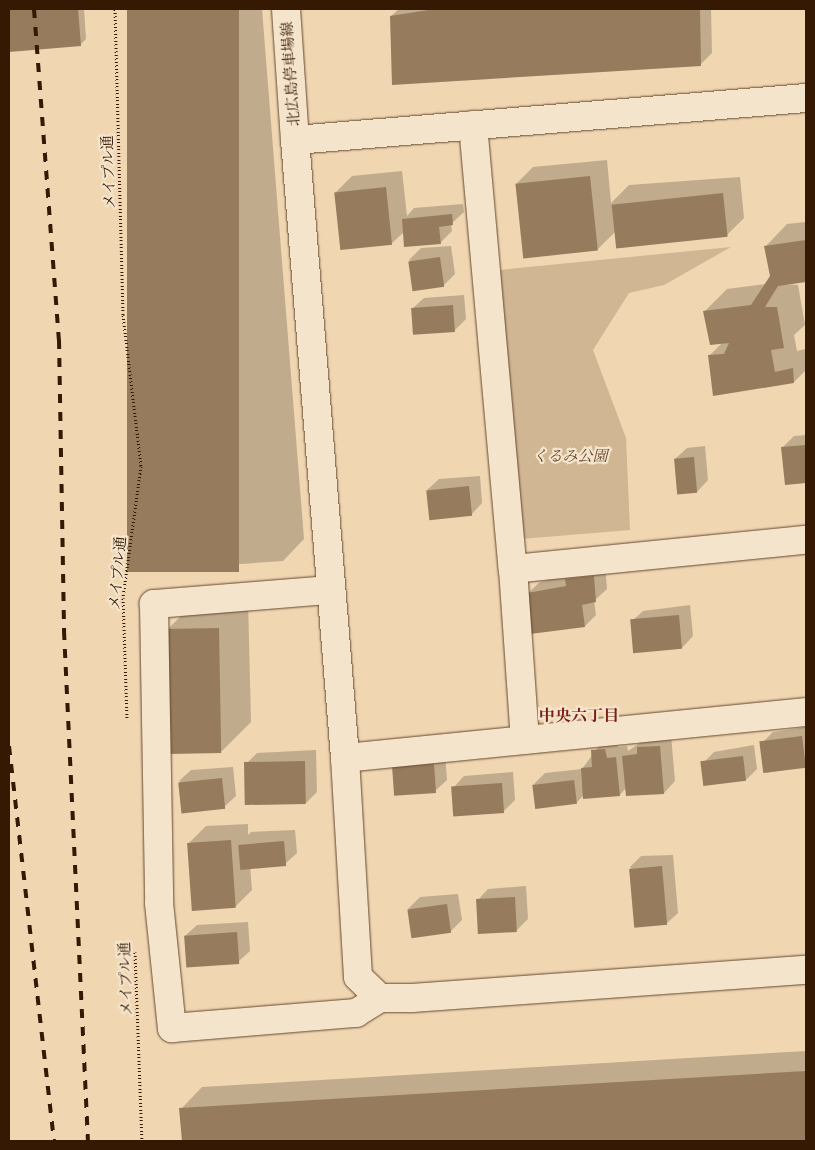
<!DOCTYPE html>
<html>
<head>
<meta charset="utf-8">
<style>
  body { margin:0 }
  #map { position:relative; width:815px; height:1150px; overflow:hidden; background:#f0d6b1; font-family:"Libre Caslon Text","Noto Serif JP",serif }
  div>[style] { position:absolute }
  .green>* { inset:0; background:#d0b693 }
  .shadow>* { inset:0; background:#0003 }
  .building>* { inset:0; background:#967b5d; transform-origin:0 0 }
  .path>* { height:3px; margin-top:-1.5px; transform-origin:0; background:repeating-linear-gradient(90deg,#351903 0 1px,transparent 0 3.5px) }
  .roads { filter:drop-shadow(0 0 1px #64482e) drop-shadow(0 0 1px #64482e) }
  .minor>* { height:28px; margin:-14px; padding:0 14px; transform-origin:14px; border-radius:14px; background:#f5e4cc }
  .tertiary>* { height:28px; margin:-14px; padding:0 14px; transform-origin:14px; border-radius:14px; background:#f5e4cc }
  .secondary>* { height:28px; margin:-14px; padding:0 14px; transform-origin:14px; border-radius:14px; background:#f5e4cc }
  .rail>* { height:4px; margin-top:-2px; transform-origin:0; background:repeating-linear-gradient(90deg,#351903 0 9px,transparent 0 18px) }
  span { translate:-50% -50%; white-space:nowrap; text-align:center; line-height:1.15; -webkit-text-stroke:4.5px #f5e4cc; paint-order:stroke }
  .street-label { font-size:15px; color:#351903 }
  .park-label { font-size:15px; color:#64482e; font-style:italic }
  .neighbourhood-label { font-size:16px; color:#7a1f14; font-weight:700 }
  .frame { position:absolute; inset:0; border:10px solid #351903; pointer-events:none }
</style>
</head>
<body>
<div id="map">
  <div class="green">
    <i style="clip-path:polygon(731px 247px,664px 285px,629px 293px,593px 350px,626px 438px,630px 530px,521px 539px,499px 270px)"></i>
  </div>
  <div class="shadow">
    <i style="clip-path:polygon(9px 9px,84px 9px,86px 39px,80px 45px,9px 51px)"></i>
    <i style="clip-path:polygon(128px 9px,262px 9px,304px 539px,283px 561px,168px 569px)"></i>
    <i style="clip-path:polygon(399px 9px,711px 9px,712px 53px,701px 64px,391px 16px)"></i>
    <i style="clip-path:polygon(607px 160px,611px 203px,629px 185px,740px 177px,744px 218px,727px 235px,615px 232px,597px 250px,516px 184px,533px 167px)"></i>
    <i style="clip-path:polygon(402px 171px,407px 216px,414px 208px,463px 204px,464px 212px,451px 224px,452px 231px,441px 242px,404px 232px,391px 244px,335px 193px,352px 176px)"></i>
    <i style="clip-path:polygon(806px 222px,806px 281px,784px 284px,798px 285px,805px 325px,794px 335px,797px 351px,806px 349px,806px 370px,794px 382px,709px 356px,723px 342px,705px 311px,727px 289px,766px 284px,771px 276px,766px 246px,787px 224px)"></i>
    <i style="clip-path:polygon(451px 246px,455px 274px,443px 286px,409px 260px,421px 248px)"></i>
    <i style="clip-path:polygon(464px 295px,466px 319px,454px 331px,412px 309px,424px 298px)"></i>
    <i style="clip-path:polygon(806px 435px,806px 482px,786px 483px,782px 448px,794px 436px)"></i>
    <i style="clip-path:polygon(705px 446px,708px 480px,697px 492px,675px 459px,687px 448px)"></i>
    <i style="clip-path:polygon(480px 476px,482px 503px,471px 515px,427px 490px,439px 479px)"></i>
    <i style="clip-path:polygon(605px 565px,607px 589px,594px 601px,596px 615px,585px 626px,528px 593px,540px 582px)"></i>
    <i style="clip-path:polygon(248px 599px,251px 722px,222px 751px,169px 752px,167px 630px,196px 601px)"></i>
    <i style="clip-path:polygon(690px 605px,693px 636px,682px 648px,631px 622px,643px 611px)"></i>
    <i style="clip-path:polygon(806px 727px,806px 766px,766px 773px,761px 744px,773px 732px)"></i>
    <i style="clip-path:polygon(671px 735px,675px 781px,664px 793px,627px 795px,626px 788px,620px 795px,584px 795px,576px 803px,533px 785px,545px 773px,582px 769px,604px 739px,617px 738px,618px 747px,627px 746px,628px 751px,650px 736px)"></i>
    <i style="clip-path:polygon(754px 745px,757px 769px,746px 780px,702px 764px,714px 752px)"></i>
    <i style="clip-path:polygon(316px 750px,317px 792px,306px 803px,246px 764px,257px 753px)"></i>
    <i style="clip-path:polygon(445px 753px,447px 780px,435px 791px,393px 767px)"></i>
    <i style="clip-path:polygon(233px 767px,236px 796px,224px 807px,179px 781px,191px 770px)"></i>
    <i style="clip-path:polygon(513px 772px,515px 800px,504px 811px,453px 788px,464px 776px)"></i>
    <i style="clip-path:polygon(248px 824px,248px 835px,251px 832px,295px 830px,297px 853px,285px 864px,250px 866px,252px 890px,235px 907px,189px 843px,206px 826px)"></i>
    <i style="clip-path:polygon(673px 855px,678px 913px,666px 924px,630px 867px,641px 856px)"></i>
    <i style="clip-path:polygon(526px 886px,528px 919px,517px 930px,477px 901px,488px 889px)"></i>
    <i style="clip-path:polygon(458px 894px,462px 920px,450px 932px,408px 909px,420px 897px)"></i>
    <i style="clip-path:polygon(248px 922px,250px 951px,238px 962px,185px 936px,197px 925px)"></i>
    <i style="clip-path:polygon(806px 1051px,806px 1141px,183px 1141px,181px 1109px,202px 1087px)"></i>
  </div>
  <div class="building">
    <i style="clip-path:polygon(9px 9px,78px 9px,81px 46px,9px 52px)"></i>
    <i style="left:127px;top:9px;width:112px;height:563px"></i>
    <i style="clip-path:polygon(435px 9px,700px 9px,701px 66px,392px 85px,390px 16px)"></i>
    <i style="left:590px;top:176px;width:75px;height:75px;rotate:84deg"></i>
    <i style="left:386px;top:187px;width:58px;height:52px;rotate:84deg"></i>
    <i style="left:723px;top:193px;width:44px;height:112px;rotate:84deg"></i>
    <i style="clip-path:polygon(452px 214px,453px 225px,439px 227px,441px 244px,404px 247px,402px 219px)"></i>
    <i style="clip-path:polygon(806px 240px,806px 282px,778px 286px,765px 307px,777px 307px,784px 348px,771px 350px,775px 372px,793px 368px,794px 383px,713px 396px,708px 355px,724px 354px,729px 343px,710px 345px,703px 311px,751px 305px,770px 276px,764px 246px)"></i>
    <i style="left:440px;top:257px;width:30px;height:32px;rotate:82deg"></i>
    <i style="left:453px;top:305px;width:27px;height:42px;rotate:86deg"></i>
    <i style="clip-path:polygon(806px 445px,806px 483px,785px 485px,781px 447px)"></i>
    <i style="left:694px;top:457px;width:36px;height:20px;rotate:85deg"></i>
    <i style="left:469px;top:486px;width:30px;height:43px;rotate:84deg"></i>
    <i style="clip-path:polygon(594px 576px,596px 602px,582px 605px,585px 627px,530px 634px,527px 593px,566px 586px,565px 579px)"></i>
    <i style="left:679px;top:615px;width:34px;height:49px;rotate:85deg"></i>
    <i style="left:219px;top:628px;width:125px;height:53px;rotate:89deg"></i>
    <i style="left:802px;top:736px;width:32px;height:43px;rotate:83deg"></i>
    <i style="clip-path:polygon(660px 746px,664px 794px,626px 796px,622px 756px,637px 754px,637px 747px)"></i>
    <i style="clip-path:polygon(605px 749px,607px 758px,616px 757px,620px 796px,583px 799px,581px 768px,592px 767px,591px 750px)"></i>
    <i style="left:743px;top:756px;width:25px;height:43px;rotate:83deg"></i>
    <i style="left:305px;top:761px;width:43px;height:61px;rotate:89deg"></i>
    <i style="left:434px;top:764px;width:29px;height:42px;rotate:86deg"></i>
    <i style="left:222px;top:778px;width:31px;height:44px;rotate:84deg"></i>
    <i style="left:574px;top:780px;width:24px;height:42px;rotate:83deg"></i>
    <i style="left:502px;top:783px;width:30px;height:51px;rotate:86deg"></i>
    <i style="left:231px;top:840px;width:68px;height:44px;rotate:86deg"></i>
    <i style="left:284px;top:841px;width:25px;height:46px;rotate:85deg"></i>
    <i style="left:662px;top:866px;width:59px;height:33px;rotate:85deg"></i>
    <i style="left:515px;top:897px;width:35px;height:39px;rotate:87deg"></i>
    <i style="left:447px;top:904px;width:29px;height:40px;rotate:82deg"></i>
    <i style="left:237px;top:932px;width:32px;height:53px;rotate:86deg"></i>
    <i style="clip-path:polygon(806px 1071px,806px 1141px,182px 1141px,179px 1108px)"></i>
  </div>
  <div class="path">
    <i style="left:115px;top:9px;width:306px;rotate:88.5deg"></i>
    <i style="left:123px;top:315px;width:152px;rotate:83.2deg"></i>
    <i style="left:141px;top:466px;width:133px;rotate:97.8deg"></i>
    <i style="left:123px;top:598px;width:120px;rotate:88.1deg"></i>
    <i style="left:135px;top:952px;width:189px;rotate:87.9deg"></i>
  </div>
  <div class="roads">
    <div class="minor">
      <i style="left:473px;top:125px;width:446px;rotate:84.9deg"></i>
      <i style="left:513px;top:569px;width:171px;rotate:86deg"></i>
      <i style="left:295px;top:140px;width:620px;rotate:85.37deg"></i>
      <i style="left:345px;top:758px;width:219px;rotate:86.6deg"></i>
      <i style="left:358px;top:977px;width:30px;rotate:44deg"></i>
      <i style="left:380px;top:998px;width:32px"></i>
      <i style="left:412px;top:998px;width:395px;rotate:-4.1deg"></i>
      <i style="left:513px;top:569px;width:294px;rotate:-5.7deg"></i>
      <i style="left:329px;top:590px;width:176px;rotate:175.4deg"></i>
      <i style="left:154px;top:604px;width:299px;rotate:89deg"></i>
      <i style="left:159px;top:903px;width:126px;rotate:84.1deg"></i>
      <i style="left:172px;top:1028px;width:185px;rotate:-4.7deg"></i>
      <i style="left:356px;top:1013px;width:28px;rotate:-32deg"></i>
      <i style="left:345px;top:758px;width:463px;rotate:-5.7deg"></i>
    </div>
    <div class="tertiary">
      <i style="left:295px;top:140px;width:513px;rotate:-4.7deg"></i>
    </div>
    <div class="secondary">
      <i style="left:286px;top:9px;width:131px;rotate:86.1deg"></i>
    </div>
  </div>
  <div class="rail">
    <i style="left:34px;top:9px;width:332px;rotate:85.7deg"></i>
    <i style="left:59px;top:340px;width:291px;rotate:89deg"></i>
    <i style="left:64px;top:631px;width:511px;rotate:87.31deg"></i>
    <i style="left:9px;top:746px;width:398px;rotate:83.5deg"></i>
  </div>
  <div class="street-label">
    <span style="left:290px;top:74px;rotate:-94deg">北広島停車場線</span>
    <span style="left:108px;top:172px;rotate:-92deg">メイプル通</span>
    <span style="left:117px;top:573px;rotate:-85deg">メイプル通</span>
    <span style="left:125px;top:979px;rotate:-92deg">メイプル通</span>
  </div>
  <div class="park-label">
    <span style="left:570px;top:456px">くるみ公園</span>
  </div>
  <div class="neighbourhood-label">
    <span style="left:579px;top:715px">中央六丁目</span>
  </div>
  <div class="frame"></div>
</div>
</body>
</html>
